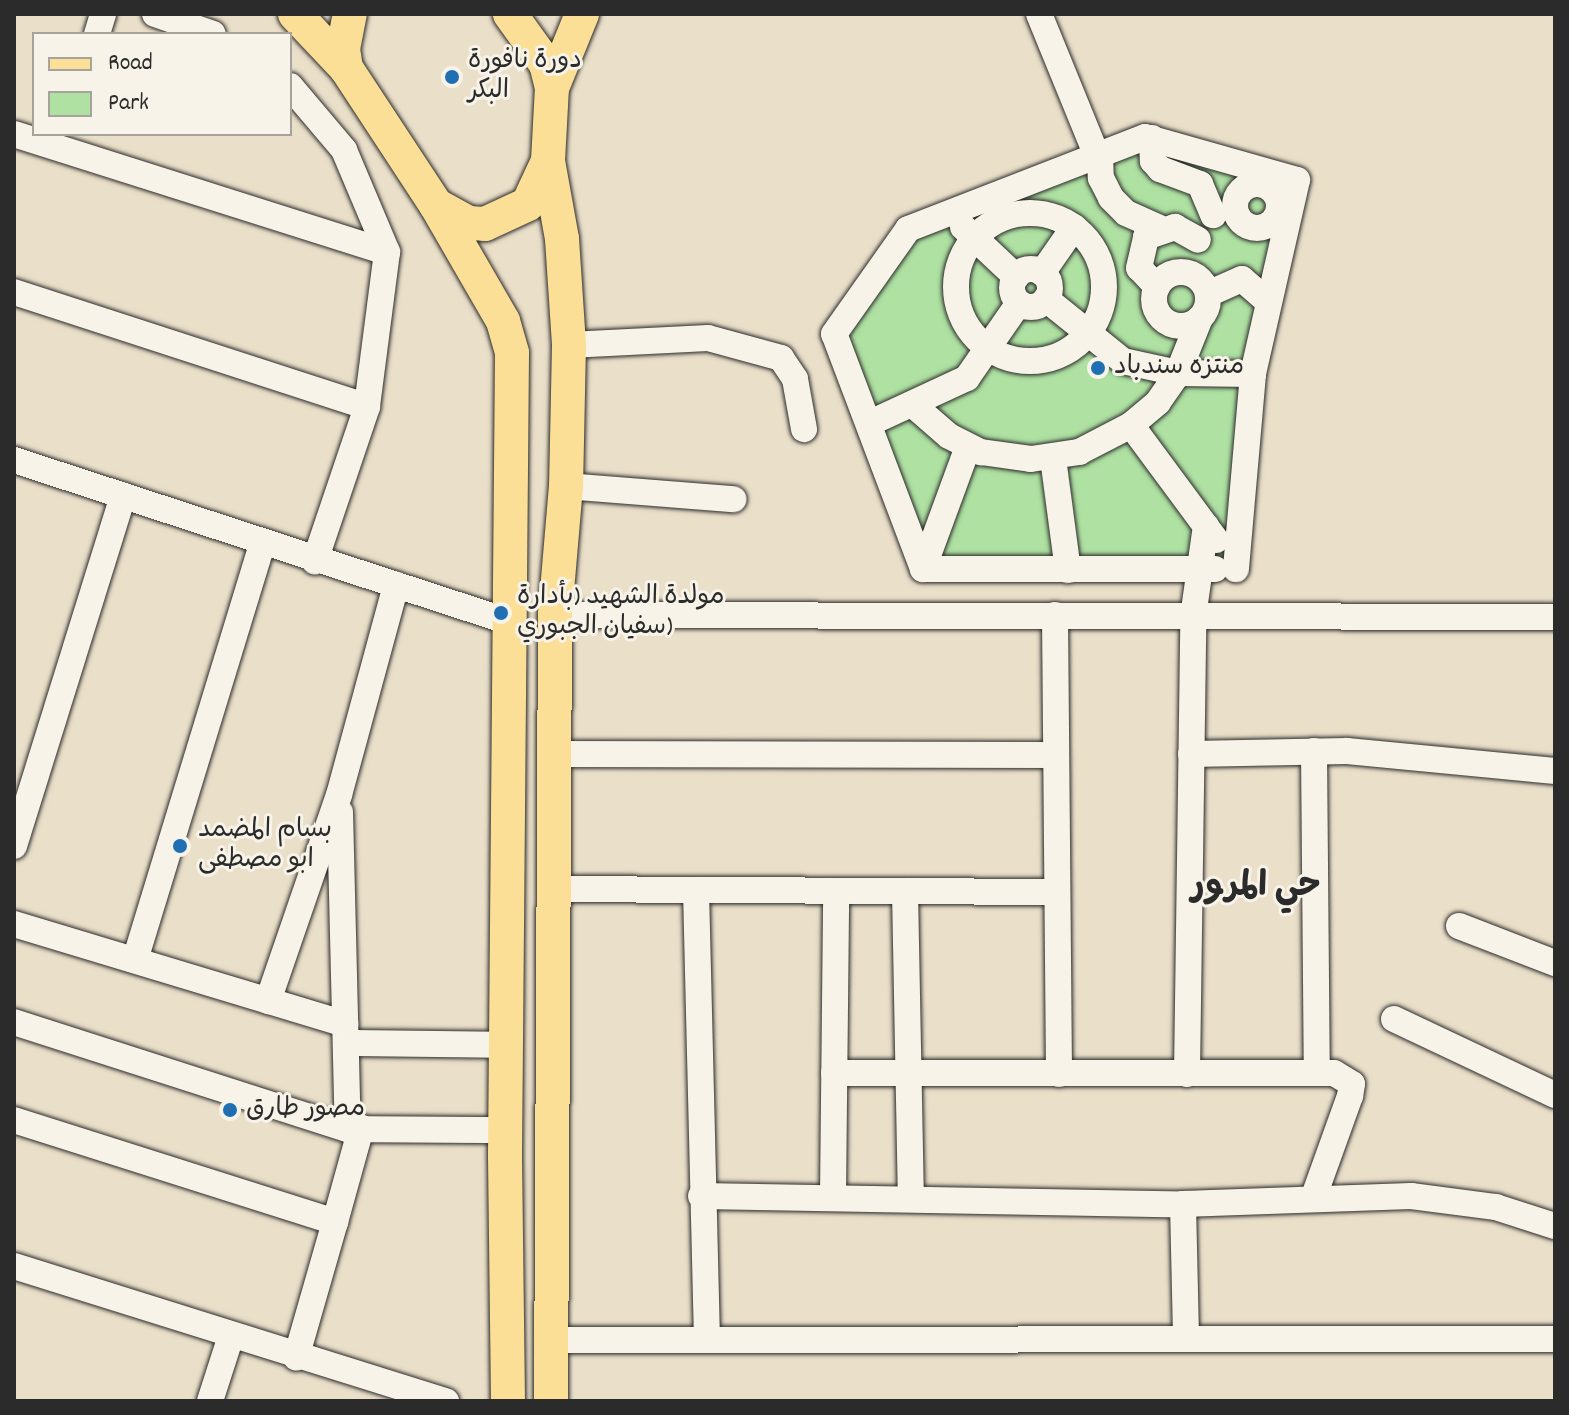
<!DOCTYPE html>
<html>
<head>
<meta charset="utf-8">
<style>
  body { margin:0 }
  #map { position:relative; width:1569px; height:1415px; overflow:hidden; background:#eadfc9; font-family:Dekko,"Playpen Sans Arabic",sans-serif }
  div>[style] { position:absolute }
  .green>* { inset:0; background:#aee1a2 }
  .roads { filter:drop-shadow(0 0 2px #2b2b2b) drop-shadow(0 0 2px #2b2b2b) }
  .minor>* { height:26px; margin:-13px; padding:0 13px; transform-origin:13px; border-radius:13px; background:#f7f3e8 }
  .minor>.ring { margin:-13px; padding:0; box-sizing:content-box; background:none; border:26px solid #f7f3e8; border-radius:50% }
  .major>* { height:34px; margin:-17px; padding:0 17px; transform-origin:17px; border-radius:17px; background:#fbdf96 }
  .dots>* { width:22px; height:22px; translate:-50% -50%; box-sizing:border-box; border:4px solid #f7f3e8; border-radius:50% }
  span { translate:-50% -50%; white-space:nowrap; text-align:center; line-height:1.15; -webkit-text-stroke:6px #f7f3e8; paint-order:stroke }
  .poi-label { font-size:26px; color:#2b2b2b }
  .left { translate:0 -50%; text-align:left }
  .district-label { font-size:34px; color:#2b2b2b; font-weight:700 }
  .frame { position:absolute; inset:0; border:16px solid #2b2b2b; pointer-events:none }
  .legend { position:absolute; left:32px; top:32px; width:260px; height:104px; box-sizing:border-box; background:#f7f3e8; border:2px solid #a5a39c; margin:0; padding:10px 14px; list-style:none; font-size:24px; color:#2b2b2b }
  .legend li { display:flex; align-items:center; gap:16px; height:40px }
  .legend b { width:40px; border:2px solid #a5a39c }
</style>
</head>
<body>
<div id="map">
  <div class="green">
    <i style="clip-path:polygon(1146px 134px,1299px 179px,1256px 374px,1238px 573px,920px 573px,830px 334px,907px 226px)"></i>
  </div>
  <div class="roads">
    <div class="minor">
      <i style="left:155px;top:14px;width:61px;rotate:19deg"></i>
      <i style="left:1039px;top:14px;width:153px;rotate:67.8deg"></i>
      <i style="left:97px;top:34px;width:21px;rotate:-73deg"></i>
      <i style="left:290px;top:86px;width:84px;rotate:49.8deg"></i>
      <i style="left:344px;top:150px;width:111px;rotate:67.1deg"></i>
      <i style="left:387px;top:252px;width:156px;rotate:97.4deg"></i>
      <i style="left:367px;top:407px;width:163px;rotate:108.7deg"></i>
      <i style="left:14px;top:134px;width:391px;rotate:17.6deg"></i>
      <i style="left:1152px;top:138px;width:23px;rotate:88deg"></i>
      <i style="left:1153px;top:161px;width:11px;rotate:49deg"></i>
      <i style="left:1160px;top:169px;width:43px;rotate:20.6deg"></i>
      <i style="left:1200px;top:184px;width:34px;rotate:67deg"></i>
      <i style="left:1100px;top:155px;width:23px;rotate:88deg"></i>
      <i style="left:1101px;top:178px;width:22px;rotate:63deg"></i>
      <i style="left:1111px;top:198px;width:21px;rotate:45deg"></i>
      <i style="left:1126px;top:213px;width:36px;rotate:24deg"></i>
      <i class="ring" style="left:1235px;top:184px;width:18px;height:18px"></i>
      <i class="ring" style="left:956px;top:213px;width:122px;height:122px"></i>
      <i style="left:963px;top:227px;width:73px;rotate:43.3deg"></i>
      <i class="ring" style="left:1012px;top:269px;width:12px;height:12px"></i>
      <i class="ring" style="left:1154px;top:272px;width:28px;height:28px"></i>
      <i style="left:1042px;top:273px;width:56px;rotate:-55.2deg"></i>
      <i style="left:1157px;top:287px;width:26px;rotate:-133deg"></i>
      <i style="left:1139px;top:268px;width:32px;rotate:-77deg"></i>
      <i style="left:1146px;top:237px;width:31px;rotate:-19deg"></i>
      <i style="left:1175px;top:227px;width:26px;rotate:29deg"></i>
      <i style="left:14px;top:292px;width:371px;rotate:18deg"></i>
      <i style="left:1208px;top:294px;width:37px;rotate:-24deg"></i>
      <i style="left:1242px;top:279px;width:35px;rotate:41deg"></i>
      <i style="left:1046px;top:299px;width:99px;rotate:38.8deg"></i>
      <i style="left:1123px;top:361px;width:56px;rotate:12.3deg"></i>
      <i style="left:1178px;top:373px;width:75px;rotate:0.8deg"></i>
      <i style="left:569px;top:345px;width:139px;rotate:-2.9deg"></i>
      <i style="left:708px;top:338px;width:76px;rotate:15.3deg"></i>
      <i style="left:781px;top:358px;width:25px;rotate:56deg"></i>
      <i style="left:795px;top:379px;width:51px;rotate:79.8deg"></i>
      <i style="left:912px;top:404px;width:49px;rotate:40.9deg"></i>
      <i style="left:949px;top:436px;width:36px;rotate:27deg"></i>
      <i style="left:981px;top:452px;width:50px;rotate:8deg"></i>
      <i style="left:1031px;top:459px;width:49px;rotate:-8.3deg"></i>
      <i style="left:1079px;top:452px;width:59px;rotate:-27.4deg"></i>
      <i style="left:1131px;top:425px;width:35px;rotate:-40deg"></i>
      <i style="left:1158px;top:402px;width:35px;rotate:-55deg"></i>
      <i style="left:1178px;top:373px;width:59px;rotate:-68.2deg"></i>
      <i style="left:870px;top:423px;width:107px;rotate:-24.9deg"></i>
      <i style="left:967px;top:378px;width:91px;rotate:-55.3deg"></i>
      <i style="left:1131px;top:425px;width:143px;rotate:53.5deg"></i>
      <i style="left:1053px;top:458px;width:113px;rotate:82.4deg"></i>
      <i style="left:14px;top:460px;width:522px;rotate:18.09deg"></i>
      <i style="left:566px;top:486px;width:168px;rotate:4.5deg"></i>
      <i style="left:923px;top:569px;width:251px;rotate:-110.7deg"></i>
      <i style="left:834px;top:334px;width:128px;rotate:-54.8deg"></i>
      <i style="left:908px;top:229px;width:254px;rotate:-21.2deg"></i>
      <i style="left:1145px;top:137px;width:158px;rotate:15.8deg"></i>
      <i style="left:1297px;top:180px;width:199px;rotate:102.8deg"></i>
      <i style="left:1253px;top:374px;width:196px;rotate:95deg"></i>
      <i style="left:923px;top:569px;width:292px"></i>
      <i style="left:923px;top:569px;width:130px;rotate:-69.8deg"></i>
      <i style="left:555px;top:615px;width:1000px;rotate:0.11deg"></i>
      <i style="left:1055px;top:615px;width:459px;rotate:89.5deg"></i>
      <i style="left:1314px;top:751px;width:322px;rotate:89.5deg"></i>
      <i style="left:553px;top:754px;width:503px;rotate:0.11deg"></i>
      <i style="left:1191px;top:754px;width:156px;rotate:-1.1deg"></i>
      <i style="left:1347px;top:751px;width:209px;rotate:5.5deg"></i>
      <i style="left:340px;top:812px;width:317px;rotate:88.6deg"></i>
      <i style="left:14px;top:846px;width:367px;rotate:-72.7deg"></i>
      <i style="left:552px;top:889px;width:505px;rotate:0.34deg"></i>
      <i style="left:696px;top:890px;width:448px;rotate:88.6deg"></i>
      <i style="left:905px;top:891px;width:305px;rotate:88.9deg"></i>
      <i style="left:14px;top:924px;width:346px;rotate:16.8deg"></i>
      <i style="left:1459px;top:926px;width:103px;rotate:21.1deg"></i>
      <i style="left:135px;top:960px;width:437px;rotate:-73deg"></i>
      <i style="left:268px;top:1001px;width:218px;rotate:-71deg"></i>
      <i style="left:339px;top:795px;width:218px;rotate:-74.8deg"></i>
      <i style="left:1394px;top:1019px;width:178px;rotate:25.3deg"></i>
      <i style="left:14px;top:1022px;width:351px;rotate:17.8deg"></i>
      <i style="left:348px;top:1129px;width:157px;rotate:0.4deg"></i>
      <i style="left:346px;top:1043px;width:160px;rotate:0.7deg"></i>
      <i style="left:834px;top:1073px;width:500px"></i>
      <i style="left:1334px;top:1073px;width:21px;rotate:31deg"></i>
      <i style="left:1352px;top:1084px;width:12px;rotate:99deg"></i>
      <i style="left:1350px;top:1096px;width:109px;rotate:109.8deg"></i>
      <i style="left:1187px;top:1074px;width:457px;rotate:-89.2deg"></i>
      <i style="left:1193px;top:617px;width:92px;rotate:-81.9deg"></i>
      <i style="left:14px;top:1120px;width:337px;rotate:17.6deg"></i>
      <i style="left:335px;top:1222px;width:141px;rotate:106deg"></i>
      <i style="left:701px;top:1196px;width:482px;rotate:1deg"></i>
      <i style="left:1183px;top:1204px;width:228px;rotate:-2deg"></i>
      <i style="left:1411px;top:1196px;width:86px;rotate:7.4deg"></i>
      <i style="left:1496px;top:1207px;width:62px;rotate:17.9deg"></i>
      <i style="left:833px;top:1196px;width:305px;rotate:-89.4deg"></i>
      <i style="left:1183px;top:1204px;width:134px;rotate:88.7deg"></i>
      <i style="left:335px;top:1222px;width:98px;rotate:-74.5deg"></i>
      <i style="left:14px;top:1266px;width:453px;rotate:17.4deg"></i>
      <i style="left:550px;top:1340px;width:1005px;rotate:-0.06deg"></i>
      <i style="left:210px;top:1401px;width:68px;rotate:-72.1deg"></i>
    </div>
    <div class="major">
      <i style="left:295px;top:14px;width:74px;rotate:46.6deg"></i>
      <i style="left:346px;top:68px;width:164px;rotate:56.7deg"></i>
      <i style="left:436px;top:205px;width:37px;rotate:29deg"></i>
      <i style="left:468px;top:223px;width:17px;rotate:3deg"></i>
      <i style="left:485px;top:224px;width:47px;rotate:-24.9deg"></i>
      <i style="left:528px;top:204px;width:47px;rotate:-65.1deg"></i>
      <i style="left:548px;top:161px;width:73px;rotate:-86.9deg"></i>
      <i style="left:552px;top:88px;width:25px;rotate:-104deg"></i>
      <i style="left:546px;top:64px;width:62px;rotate:-125.8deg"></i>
      <i style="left:346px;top:68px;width:19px;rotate:-99deg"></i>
      <i style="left:343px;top:49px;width:36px;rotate:-79deg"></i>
      <i style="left:552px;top:88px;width:80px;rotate:-67.9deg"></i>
      <i style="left:548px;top:161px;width:79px;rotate:79.8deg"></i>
      <i style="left:562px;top:239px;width:106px;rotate:86.2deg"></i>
      <i style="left:569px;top:345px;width:141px;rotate:91.2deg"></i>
      <i style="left:566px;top:486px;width:129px;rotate:94.9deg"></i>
      <i style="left:555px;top:615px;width:786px;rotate:90.29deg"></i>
      <i style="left:436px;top:205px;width:134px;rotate:60deg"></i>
      <i style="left:503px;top:321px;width:33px;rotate:74deg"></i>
      <i style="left:512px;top:353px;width:803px;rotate:90.5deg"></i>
      <i style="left:505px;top:1156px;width:245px;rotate:89.3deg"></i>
    </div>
  </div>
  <div class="dots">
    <i style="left:452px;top:77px;background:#1f6fb2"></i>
    <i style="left:1098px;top:368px;background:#1f6fb2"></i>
    <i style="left:501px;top:613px;background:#1f6fb2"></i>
    <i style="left:180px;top:846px;background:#1f6fb2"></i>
    <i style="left:230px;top:1110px;background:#1f6fb2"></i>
  </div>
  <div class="poi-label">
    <span class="left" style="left:468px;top:77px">دورة نافورة<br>البكر</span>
    <span class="left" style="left:1114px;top:368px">منتزه سندباد</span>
    <span class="left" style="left:517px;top:613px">مولدة الشهيد (بأدارة<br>سفيان الجبوري)</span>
    <span class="left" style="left:198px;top:846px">بسام المضمد<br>ابو مصطفى</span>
    <span class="left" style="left:246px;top:1110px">مصور طارق</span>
  </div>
  <div class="district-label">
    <span style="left:1256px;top:889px">حي المرور</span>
  </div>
  <div class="frame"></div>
  <ul class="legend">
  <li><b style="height:10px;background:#fbdf96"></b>Road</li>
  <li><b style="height:22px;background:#aee1a2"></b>Park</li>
  </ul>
</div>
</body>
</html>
